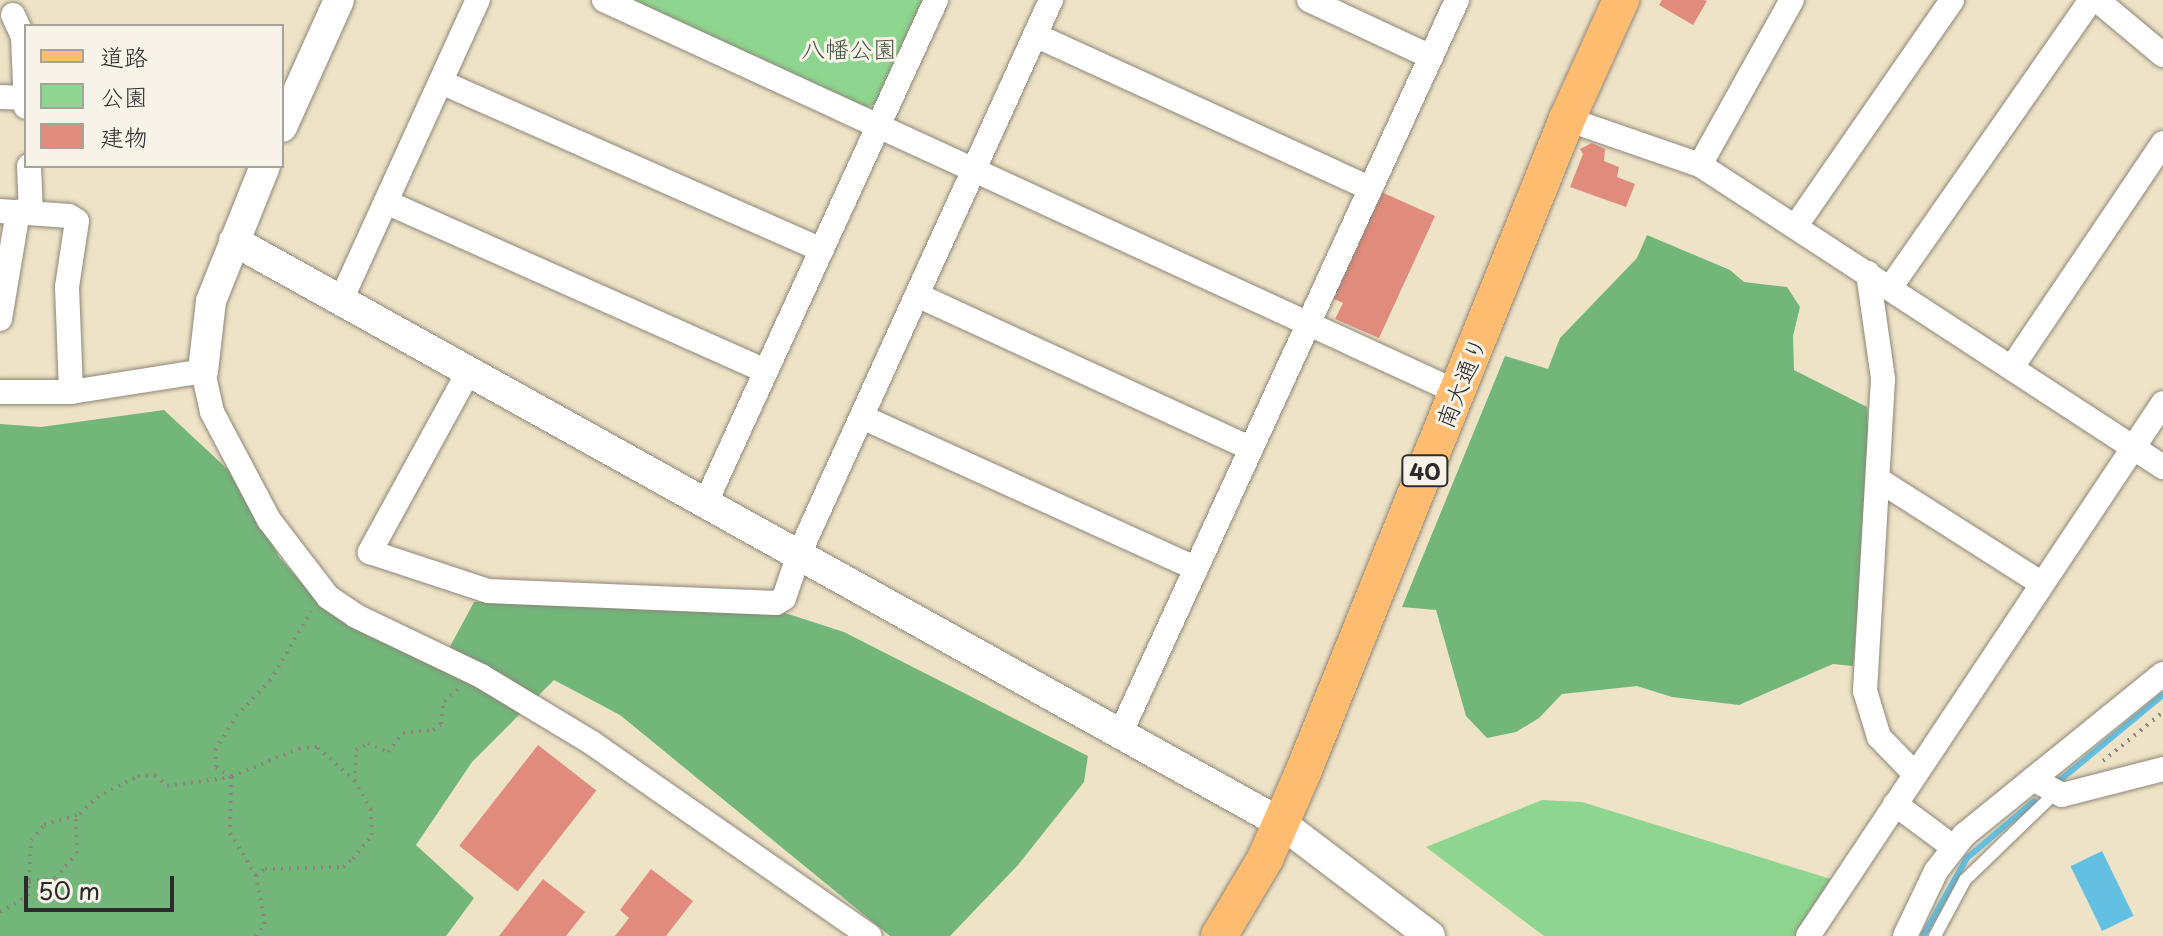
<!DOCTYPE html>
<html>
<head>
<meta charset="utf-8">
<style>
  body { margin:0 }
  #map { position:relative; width:2163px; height:936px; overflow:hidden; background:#efe3c7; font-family:"Playpen Sans","Klee One",sans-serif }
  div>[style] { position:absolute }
  .green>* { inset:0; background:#8ed58f }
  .forest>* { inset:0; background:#72b67a }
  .water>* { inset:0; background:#64c0e2; transform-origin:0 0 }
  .stream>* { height:6px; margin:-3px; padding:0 3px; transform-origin:3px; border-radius:3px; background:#64c0e2 }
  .building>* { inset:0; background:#e18b7c; transform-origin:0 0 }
  .path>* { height:4px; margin-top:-2px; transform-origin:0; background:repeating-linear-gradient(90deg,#8d8779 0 2px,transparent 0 8px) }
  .roads { filter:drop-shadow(0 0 2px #8d8779) drop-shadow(0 0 2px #8d8779) }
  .service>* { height:12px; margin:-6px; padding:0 6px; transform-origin:6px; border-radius:6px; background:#fff }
  .minor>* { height:24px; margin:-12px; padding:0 12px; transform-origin:12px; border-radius:12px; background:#fff }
  .tertiary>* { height:30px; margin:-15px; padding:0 15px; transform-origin:15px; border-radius:15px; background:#fff }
  .primary>* { height:36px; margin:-18px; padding:0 18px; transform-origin:18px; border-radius:18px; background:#febc70 }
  span { translate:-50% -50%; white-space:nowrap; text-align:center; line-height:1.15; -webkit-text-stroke:6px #f7f3e8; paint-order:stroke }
  .shield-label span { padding:2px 6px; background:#f7f3e8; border:2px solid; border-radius:6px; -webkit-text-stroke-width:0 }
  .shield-label { font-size:22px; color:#2b2b2b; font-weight:700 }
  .park-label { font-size:24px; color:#445644 }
  .street-label { font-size:24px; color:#2b2b2b }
  .legend { position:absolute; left:24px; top:24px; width:260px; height:144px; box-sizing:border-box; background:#f7f3e8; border:2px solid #a5a39c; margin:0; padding:10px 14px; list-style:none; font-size:24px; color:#2b2b2b }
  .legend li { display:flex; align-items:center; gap:16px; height:40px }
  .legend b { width:40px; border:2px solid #a5a39c }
  .scale { position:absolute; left:24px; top:876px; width:150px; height:36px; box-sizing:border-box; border:4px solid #2b2b2b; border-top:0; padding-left:10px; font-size:24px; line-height:28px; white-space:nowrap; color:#2b2b2b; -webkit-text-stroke:6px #f7f3e8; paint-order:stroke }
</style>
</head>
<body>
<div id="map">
  <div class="green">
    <i style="clip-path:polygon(627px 0,924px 0,877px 103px,863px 109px)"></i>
    <i style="clip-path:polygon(1542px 800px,1582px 802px,1834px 880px,1797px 936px,1544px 936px,1426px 847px)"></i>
  </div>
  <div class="forest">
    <i style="clip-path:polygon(1647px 235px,1730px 270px,1744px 282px,1787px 287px,1800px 307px,1793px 336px,1794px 370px,1867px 407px,1870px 474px,1853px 666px,1833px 664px,1739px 705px,1672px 697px,1637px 686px,1562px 694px,1539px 718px,1516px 732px,1487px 738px,1466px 716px,1436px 610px,1402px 607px,1505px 356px,1548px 369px,1560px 338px,1637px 258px)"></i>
    <i style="clip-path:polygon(164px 410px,237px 478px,279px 557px,309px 591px,439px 667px,474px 602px,556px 599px,782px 612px,844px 632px,1088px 756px,1084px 782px,1018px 865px,950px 936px,890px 936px,620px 715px,554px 680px,472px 762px,416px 845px,474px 898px,446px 936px,0 936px,0 424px,41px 427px)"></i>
  </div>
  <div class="water">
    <i style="left:2102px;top:851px;width:72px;height:35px;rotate:64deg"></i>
  </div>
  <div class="stream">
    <i style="left:2059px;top:781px;width:135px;rotate:-39.6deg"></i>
    <i style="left:1923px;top:936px;width:90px;rotate:-60.6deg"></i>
    <i style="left:1967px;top:858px;width:88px;rotate:-40.4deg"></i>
  </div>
  <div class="building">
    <i style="clip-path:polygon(1662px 0,1704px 0,1707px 1px,1693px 25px,1659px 5px)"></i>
    <i style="clip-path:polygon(1592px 143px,1605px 149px,1604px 161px,1619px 167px,1617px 177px,1635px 184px,1626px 207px,1570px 187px,1583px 154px,1580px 149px)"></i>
    <i style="clip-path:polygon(1379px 191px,1435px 216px,1379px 338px,1335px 319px,1343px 303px,1330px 297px)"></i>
    <i style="left:538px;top:745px;width:74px;height:128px;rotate:38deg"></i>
    <i style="clip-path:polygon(651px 869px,693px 901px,666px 936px,615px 936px,629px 918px,620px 910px)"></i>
    <i style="clip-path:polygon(543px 879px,585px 912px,566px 936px,499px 936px)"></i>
  </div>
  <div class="path">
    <i style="left:2103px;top:761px;width:77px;rotate:-39.2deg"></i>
    <i style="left:355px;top:781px;width:31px;rotate:-88deg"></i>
    <i style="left:356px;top:750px;width:14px;rotate:-30deg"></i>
    <i style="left:368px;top:743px;width:22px;rotate:24deg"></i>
    <i style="left:388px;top:752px;width:24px;rotate:-52deg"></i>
    <i style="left:403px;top:733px;width:30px;rotate:-6deg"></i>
    <i style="left:433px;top:730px;width:10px;rotate:-37deg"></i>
    <i style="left:441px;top:724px;width:23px;rotate:-83deg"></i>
    <i style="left:444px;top:701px;width:18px;rotate:-41deg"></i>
    <i style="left:29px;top:882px;width:26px;rotate:-9deg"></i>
    <i style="left:55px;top:878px;width:33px;rotate:-49deg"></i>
    <i style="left:77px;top:853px;width:37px;rotate:-92deg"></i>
    <i style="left:0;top:912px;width:32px;rotate:-30deg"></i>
    <i style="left:28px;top:896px;width:56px;rotate:-86.9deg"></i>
    <i style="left:31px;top:840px;width:20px;rotate:-49deg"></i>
    <i style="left:44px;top:825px;width:38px;rotate:-17deg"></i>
    <i style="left:80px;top:814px;width:24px;rotate:-45deg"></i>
    <i style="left:97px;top:797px;width:46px;rotate:-27.1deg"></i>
    <i style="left:138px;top:776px;width:17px;rotate:-3deg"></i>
    <i style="left:155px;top:775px;width:16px;rotate:43deg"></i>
    <i style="left:167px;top:786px;width:65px;rotate:-8deg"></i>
    <i style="left:231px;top:777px;width:56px;rotate:91deg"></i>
    <i style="left:230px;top:833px;width:50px;rotate:58.8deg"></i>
    <i style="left:256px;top:876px;width:11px;rotate:-38deg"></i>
    <i style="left:265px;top:869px;width:78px;rotate:-1.5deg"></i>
    <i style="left:343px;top:867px;width:13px;rotate:-39deg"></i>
    <i style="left:353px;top:859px;width:31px;rotate:-52deg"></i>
    <i style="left:372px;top:835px;width:25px;rotate:-92deg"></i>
    <i style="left:371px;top:810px;width:33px;rotate:-119deg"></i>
    <i style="left:355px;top:781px;width:51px;rotate:-138.2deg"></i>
    <i style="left:317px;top:747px;width:17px;rotate:177deg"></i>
    <i style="left:300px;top:748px;width:75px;rotate:157.2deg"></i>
    <i style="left:231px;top:777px;width:18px;rotate:-146deg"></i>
    <i style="left:216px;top:767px;width:17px;rotate:-93deg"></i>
    <i style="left:215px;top:750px;width:40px;rotate:-58deg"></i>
    <i style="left:236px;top:716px;width:49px;rotate:-45.8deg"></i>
    <i style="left:270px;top:681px;width:81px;rotate:-59.6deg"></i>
    <i style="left:255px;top:936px;width:16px;rotate:-50deg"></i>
    <i style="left:265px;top:924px;width:49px;rotate:-100.6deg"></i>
  </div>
  <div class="roads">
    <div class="service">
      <i style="left:1935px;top:936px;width:64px;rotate:-61.8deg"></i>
      <i style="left:1965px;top:880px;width:125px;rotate:-44deg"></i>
    </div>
    <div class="minor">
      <i style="left:604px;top:0;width:939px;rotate:24.68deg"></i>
      <i style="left:1309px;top:0;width:135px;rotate:25deg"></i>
      <i style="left:2097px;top:0;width:86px;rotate:39.8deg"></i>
      <i style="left:13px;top:15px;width:23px;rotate:65deg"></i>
      <i style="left:23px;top:36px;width:71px;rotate:87.6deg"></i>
      <i style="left:1035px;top:35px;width:367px;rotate:24.6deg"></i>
      <i style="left:441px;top:82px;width:416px;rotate:23.8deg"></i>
      <i style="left:0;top:97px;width:25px;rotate:2deg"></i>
      <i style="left:1567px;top:119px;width:141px;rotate:19.1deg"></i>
      <i style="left:1700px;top:165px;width:553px;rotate:33.12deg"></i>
      <i style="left:1700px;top:165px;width:189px;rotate:-60.9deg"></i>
      <i style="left:29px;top:166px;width:47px;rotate:87.6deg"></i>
      <i style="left:386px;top:202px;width:416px;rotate:24deg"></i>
      <i style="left:0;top:211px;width:69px;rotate:4.1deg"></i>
      <i style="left:69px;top:216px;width:9px;rotate:32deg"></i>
      <i style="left:77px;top:221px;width:67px;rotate:98.6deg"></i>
      <i style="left:67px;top:287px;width:105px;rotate:87.8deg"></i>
      <i style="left:1795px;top:227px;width:276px;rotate:-55.3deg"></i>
      <i style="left:1868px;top:273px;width:107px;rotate:81.9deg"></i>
      <i style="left:1883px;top:379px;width:313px;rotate:93.3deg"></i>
      <i style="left:1865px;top:691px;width:48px;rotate:73.1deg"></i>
      <i style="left:1879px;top:737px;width:50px;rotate:45.8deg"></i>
      <i style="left:1890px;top:288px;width:351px;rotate:-55.1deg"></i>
      <i style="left:917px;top:295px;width:366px;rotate:24.7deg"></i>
      <i style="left:341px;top:300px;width:330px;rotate:-65.5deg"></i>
      <i style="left:0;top:319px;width:109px;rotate:-80.5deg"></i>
      <i style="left:2012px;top:367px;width:270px;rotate:-56deg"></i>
      <i style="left:470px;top:369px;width:209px;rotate:118.7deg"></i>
      <i style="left:370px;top:552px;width:124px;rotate:18.3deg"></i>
      <i style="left:488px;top:591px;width:288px;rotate:2.4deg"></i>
      <i style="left:776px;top:603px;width:9px;rotate:-32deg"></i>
      <i style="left:784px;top:598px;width:46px;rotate:-71.2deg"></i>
      <i style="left:799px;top:554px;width:609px;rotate:-65.54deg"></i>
      <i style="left:0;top:392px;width:71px"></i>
      <i style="left:71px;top:392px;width:134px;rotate:-9deg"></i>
      <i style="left:203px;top:371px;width:42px;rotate:77.6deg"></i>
      <i style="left:212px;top:412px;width:122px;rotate:62.2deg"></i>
      <i style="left:269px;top:520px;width:97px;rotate:52.5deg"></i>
      <i style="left:328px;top:597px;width:34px;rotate:34deg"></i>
      <i style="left:356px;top:616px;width:139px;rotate:25.6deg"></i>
      <i style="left:481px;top:676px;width:130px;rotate:31.1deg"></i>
      <i style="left:592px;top:743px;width:338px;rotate:34.8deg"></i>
      <i style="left:862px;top:417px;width:366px;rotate:24.4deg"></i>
      <i style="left:1879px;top:480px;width:193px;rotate:32.5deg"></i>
      <i style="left:706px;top:502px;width:552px;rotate:-65.38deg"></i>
      <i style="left:1121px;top:732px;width:805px;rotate:-65.34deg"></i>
      <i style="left:2033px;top:779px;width:33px;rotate:29deg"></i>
      <i style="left:2062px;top:795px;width:104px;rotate:-14.4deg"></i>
      <i style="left:1895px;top:804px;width:72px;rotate:36.6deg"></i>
      <i style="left:1808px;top:936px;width:640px;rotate:-56.33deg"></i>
      <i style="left:1905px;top:936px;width:72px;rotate:-64.5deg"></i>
      <i style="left:1936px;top:871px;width:46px;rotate:-52.1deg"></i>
      <i style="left:1964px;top:835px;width:256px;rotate:-39deg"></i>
    </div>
    <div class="tertiary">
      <i style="left:282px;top:127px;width:139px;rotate:-65.8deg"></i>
      <i style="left:234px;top:241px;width:1198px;rotate:29.07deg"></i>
      <i style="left:1281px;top:823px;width:187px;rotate:37.2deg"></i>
      <i style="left:203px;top:371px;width:70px;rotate:-83.5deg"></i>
      <i style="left:211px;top:301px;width:145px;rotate:-68.2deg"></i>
    </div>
    <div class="primary">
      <i style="left:1219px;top:936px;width:90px;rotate:-59.1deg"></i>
      <i style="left:1265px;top:859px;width:97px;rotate:-66.3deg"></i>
      <i style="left:1304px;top:770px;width:702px;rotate:-68deg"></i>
      <i style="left:1567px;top:119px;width:131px;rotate:-65.6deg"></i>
    </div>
  </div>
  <div class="shield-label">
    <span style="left:1425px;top:471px">40</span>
  </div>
  <div class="park-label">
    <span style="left:849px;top:49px">八幡公園</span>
  </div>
  <div class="street-label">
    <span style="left:1461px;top:382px;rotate:-68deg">南大通り</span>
  </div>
  <ul class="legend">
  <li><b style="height:10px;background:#febc70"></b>道路</li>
  <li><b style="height:22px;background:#8ed58f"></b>公園</li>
  <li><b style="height:22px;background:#e18b7c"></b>建物</li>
  </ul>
  <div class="scale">50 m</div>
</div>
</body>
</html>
